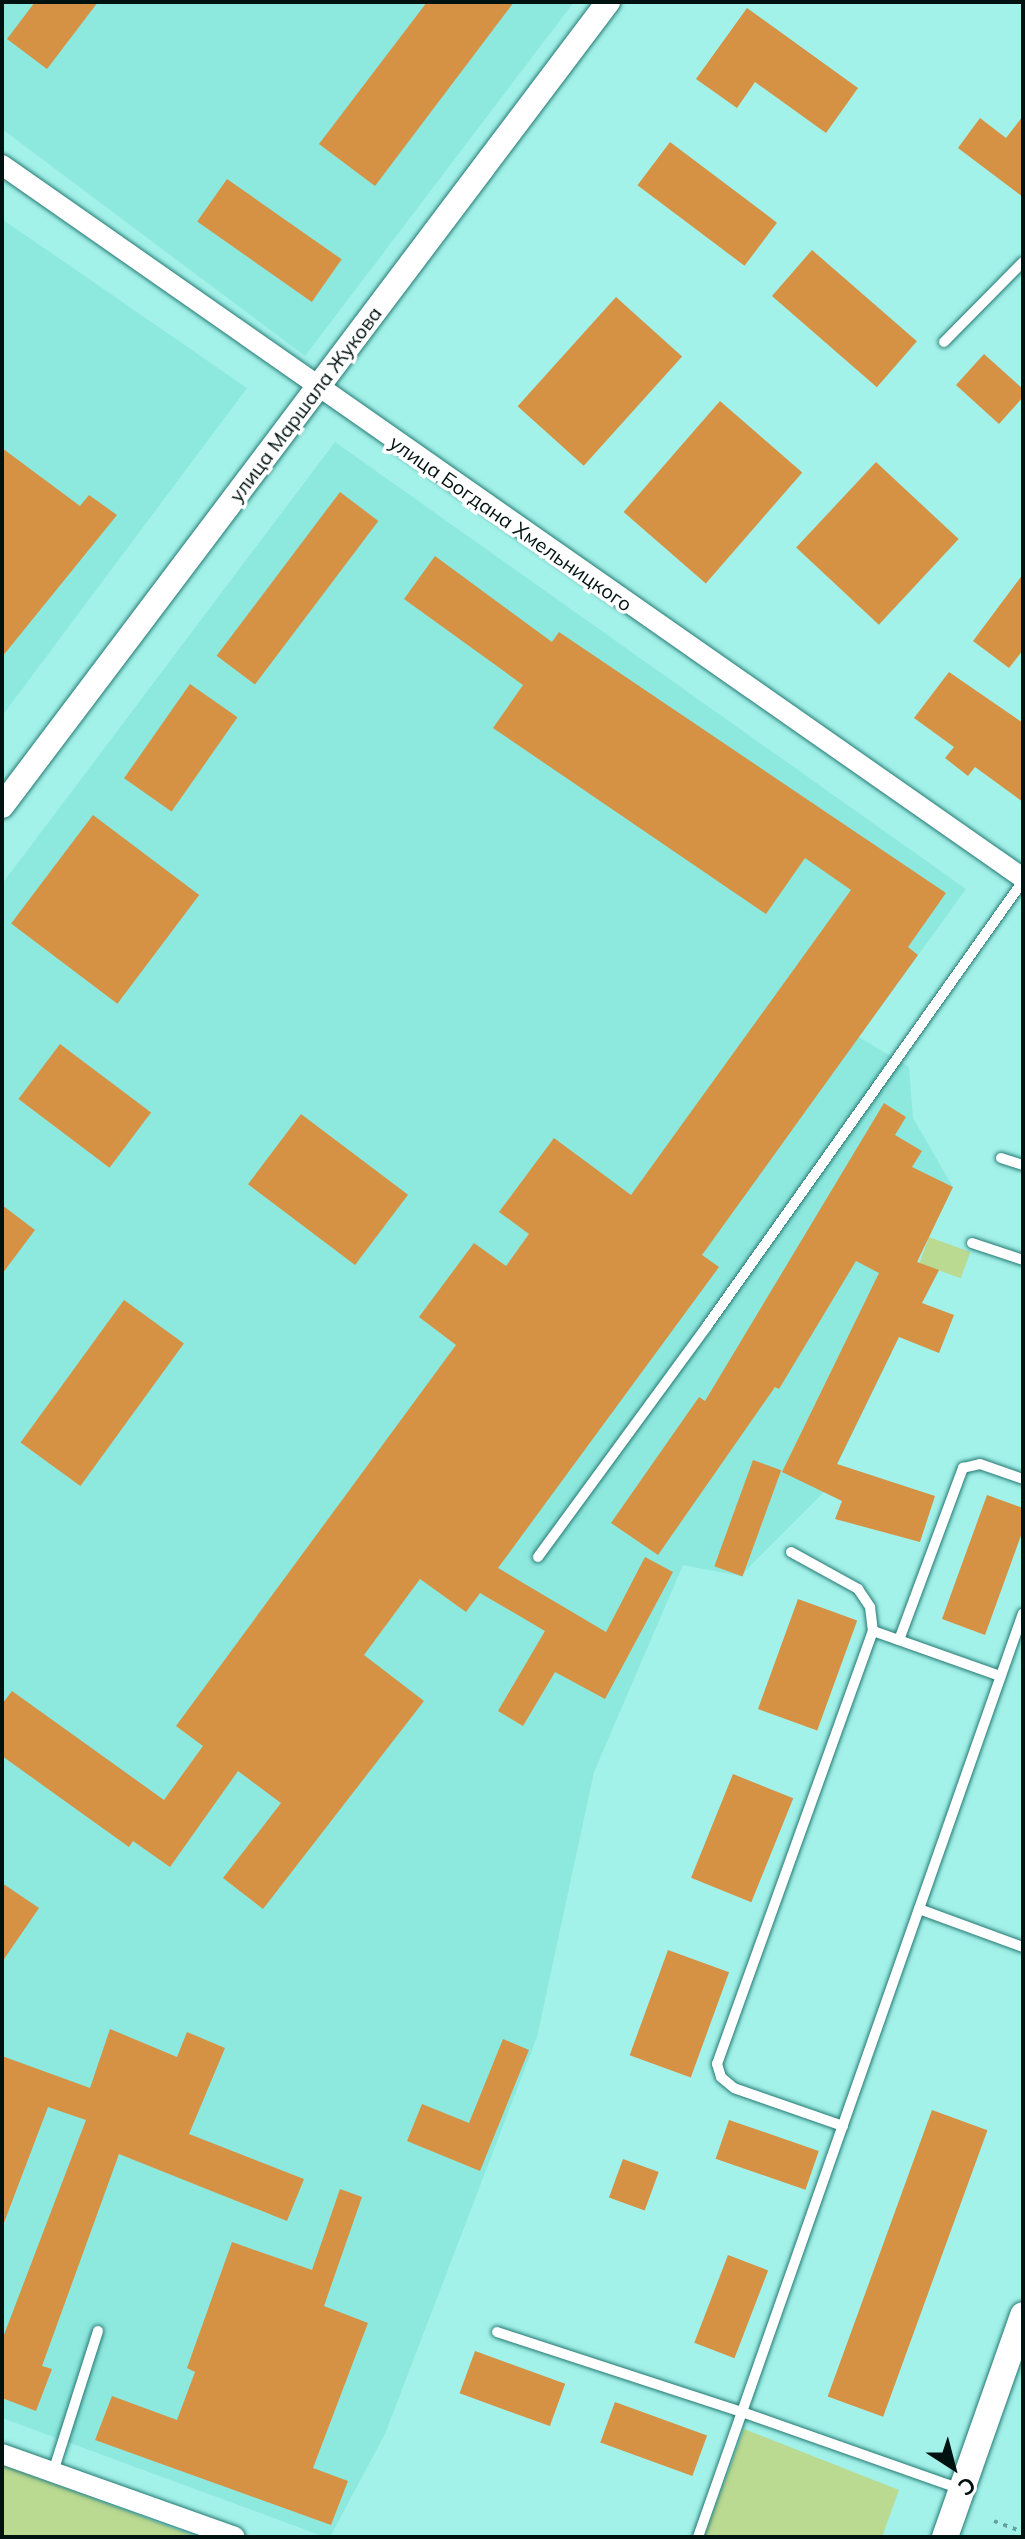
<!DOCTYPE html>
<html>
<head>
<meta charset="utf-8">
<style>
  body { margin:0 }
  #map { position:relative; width:1025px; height:2539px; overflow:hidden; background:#a2f2ea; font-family:Mulish,sans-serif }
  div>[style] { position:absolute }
  .built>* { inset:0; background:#8de8de }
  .green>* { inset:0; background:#bad991; transform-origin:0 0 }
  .building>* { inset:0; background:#d59245; transform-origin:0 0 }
  .path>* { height:4px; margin-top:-2px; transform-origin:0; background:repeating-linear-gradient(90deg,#68a19b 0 4px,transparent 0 10px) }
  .roads { filter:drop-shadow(0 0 2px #247972) drop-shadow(0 0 2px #247972) }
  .service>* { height:10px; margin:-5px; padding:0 5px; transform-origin:5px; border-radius:5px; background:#fff }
  .minor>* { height:20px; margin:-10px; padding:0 10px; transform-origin:10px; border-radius:10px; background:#fff }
  .tertiary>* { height:24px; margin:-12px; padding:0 12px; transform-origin:12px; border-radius:12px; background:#fff }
  .secondary>* { height:26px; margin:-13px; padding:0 13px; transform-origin:13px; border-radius:13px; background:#fff }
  span { translate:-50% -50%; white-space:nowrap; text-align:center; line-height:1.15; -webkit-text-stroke:7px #fff; paint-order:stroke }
  .street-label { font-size:20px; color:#001210 }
  .frame { position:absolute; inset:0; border:4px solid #001210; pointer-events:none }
  .north { position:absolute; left:913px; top:2427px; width:80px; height:80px; -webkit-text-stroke:6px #fff; paint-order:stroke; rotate:144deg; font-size:22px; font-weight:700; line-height:32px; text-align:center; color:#001210 }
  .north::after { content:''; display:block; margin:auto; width:28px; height:36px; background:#001210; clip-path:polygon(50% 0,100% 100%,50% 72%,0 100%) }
</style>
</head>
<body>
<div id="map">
  <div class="built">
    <i style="clip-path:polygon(2px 2px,574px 2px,305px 356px,2px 129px)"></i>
    <i style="clip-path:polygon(2px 219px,247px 388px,2px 716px)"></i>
    <i style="clip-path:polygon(335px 442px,966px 889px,859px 1037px,909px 1067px,913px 1118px,953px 1187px,917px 1261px,939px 1270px,926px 1296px,903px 1284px,874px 1343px,892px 1352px,824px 1492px,740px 1576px,683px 1565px,594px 1772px,537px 2037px,385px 2434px,330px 2537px,325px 2537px,2px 2418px,2px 884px)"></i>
  </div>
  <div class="green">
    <i style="left:929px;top:1237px;width:44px;height:28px;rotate:20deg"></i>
    <i style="clip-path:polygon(744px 2429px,899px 2490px,882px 2537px,704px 2537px)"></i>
    <i style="clip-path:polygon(2px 2465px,197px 2537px,2px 2537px)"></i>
  </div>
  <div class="building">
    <i style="clip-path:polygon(35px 2px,98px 2px,47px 69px,7px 39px)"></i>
    <i style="clip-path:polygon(427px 2px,514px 2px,375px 186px,319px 144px)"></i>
    <i style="clip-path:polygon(747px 8px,858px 88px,826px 133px,755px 82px,737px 108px,696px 79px)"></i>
    <i style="clip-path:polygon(1023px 116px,1023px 197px,958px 148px,980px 118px,1006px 138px)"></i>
    <i style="left:670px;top:142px;width:134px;height:54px;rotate:37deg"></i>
    <i style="left:227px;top:179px;width:140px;height:52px;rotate:35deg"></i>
    <i style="left:812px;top:250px;width:139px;height:61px;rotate:41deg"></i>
    <i style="left:616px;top:297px;width:89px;height:147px;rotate:42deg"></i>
    <i style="clip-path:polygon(984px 354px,1023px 389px,1023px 397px,999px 424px,956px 385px)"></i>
    <i style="left:720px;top:401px;width:109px;height:147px;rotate:41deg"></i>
    <i style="clip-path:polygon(2px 448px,80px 506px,89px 495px,117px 515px,2px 657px)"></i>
    <i style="left:876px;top:462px;width:113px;height:117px;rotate:43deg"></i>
    <i style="left:340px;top:492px;width:48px;height:205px;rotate:37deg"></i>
    <i style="clip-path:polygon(435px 556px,552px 642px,559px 632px,946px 893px,908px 947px,918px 955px,702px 1255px,719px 1267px,498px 1568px,606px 1632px,645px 1557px,673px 1572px,605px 1699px,555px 1672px,523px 1726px,498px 1711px,545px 1631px,480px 1593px,466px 1612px,420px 1579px,364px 1655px,424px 1701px,263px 1909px,223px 1878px,281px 1803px,238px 1771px,170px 1867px,133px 1841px,129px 1847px,2px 1756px,2px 1704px,12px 1691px,164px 1800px,203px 1746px,176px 1726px,456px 1345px,419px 1317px,474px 1243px,506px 1266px,529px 1234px,499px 1212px,554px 1138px,631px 1195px,851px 890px,805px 858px,766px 914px,493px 728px,523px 685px,404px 599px)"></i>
    <i style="clip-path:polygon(1023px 574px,1023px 650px,1009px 668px,973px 641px)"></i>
    <i style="clip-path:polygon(949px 672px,1023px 723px,1023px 802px,975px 767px,968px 776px,945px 758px,954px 747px,914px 718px)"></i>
    <i style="left:190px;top:684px;width:58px;height:115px;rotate:35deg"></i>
    <i style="left:93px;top:815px;width:133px;height:136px;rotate:37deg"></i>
    <i style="left:60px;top:1044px;width:114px;height:69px;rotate:37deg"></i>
    <i style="clip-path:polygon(884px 1103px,906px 1117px,895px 1135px,922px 1151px,912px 1167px,953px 1187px,917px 1262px,939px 1270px,922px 1303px,954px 1315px,939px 1353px,899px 1337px,837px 1464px,935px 1496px,920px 1542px,835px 1519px,842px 1501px,782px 1472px,879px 1273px,856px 1261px,779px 1389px,775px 1387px,658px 1555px,611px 1523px,699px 1397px,705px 1401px)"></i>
    <i style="left:301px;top:1114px;width:134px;height:88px;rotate:37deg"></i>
    <i style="clip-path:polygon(2px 1205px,35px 1230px,2px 1274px)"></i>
    <i style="left:124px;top:1300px;width:74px;height:176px;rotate:36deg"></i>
    <i style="left:753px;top:1460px;width:30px;height:113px;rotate:20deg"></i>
    <i style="clip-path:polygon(987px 1495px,1023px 1508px,1023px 1530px,985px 1635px,942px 1619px)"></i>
    <i style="left:798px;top:1599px;width:63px;height:117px;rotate:20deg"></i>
    <i style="left:733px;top:1774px;width:65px;height:112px;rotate:22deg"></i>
    <i style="clip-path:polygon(2px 1883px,39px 1908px,2px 1962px)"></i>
    <i style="left:668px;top:1950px;width:65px;height:112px;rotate:20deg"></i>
    <i style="clip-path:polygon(110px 2029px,177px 2057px,187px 2032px,225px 2048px,189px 2134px,304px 2179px,287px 2221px,119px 2154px,42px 2366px,52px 2369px,36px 2411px,2px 2398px,2px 2340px,86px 2120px,48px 2107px,2px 2228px,2px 2056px,90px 2088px)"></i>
    <i style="clip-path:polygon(503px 2039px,529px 2050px,480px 2171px,407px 2141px,422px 2104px,469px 2123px)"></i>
    <i style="left:932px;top:2110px;width:59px;height:305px;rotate:20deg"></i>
    <i style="left:729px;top:2120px;width:95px;height:41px;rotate:19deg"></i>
    <i style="left:623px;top:2159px;width:38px;height:41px;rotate:20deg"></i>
    <i style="clip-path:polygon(340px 2189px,362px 2197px,324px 2306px,368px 2323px,313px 2468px,348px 2481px,331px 2525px,95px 2440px,112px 2396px,177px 2420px,195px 2372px,187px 2368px,232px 2242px,312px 2270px)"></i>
    <i style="left:728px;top:2255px;width:43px;height:94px;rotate:21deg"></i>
    <i style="left:475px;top:2351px;width:96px;height:45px;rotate:20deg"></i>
    <i style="left:615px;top:2402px;width:98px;height:43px;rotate:20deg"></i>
  </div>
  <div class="path">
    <i style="left:994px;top:2521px;width:31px;rotate:21deg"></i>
  </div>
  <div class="roads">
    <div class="service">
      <i style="left:944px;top:342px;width:112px;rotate:-45.4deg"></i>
      <i style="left:1001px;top:1158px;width:23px;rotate:18deg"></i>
      <i style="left:972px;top:1243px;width:54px;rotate:18.4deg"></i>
      <i style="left:791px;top:1552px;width:77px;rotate:28.9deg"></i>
      <i style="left:858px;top:1589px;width:22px;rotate:56deg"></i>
      <i style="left:870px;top:1607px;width:24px;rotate:83deg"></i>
      <i style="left:538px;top:1557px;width:286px;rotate:-53.8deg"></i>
      <i style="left:707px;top:1326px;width:546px;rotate:-54.62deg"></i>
      <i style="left:899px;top:1640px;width:184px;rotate:-69.6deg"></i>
      <i style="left:963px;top:1468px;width:17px;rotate:-13deg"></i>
      <i style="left:980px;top:1464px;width:46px;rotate:19.2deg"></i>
      <i style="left:919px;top:1909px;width:111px;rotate:20.1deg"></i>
      <i style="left:843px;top:2126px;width:115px;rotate:-160.8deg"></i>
      <i style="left:734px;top:2088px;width:17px;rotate:-140deg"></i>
      <i style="left:721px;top:2077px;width:14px;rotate:-107deg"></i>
      <i style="left:717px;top:2064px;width:460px;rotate:-70.2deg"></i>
      <i style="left:873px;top:1631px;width:135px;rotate:19.5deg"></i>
      <i style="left:497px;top:2332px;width:258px;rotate:18.1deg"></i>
      <i style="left:742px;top:2412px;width:232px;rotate:19.4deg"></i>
      <i style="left:53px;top:2472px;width:148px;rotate:-72.3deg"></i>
      <i style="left:698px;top:2537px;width:979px;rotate:-70.62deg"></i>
    </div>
    <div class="minor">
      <i style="left:2px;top:165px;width:1245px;rotate:34.93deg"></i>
      <i style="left:2px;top:2454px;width:247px;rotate:19.6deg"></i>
    </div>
    <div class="tertiary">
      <i style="left:2px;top:806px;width:1007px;rotate:-52.99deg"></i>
    </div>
    <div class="secondary">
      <i style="left:945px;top:2537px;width:235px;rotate:-70.6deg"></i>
    </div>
  </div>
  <div class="street-label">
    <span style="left:305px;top:404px;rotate:-53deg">улица Маршала Жукова</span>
    <span style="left:511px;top:523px;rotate:35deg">улица Богдана Хмельницкого</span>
  </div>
  <div class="frame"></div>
  <div class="north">С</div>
</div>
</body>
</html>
